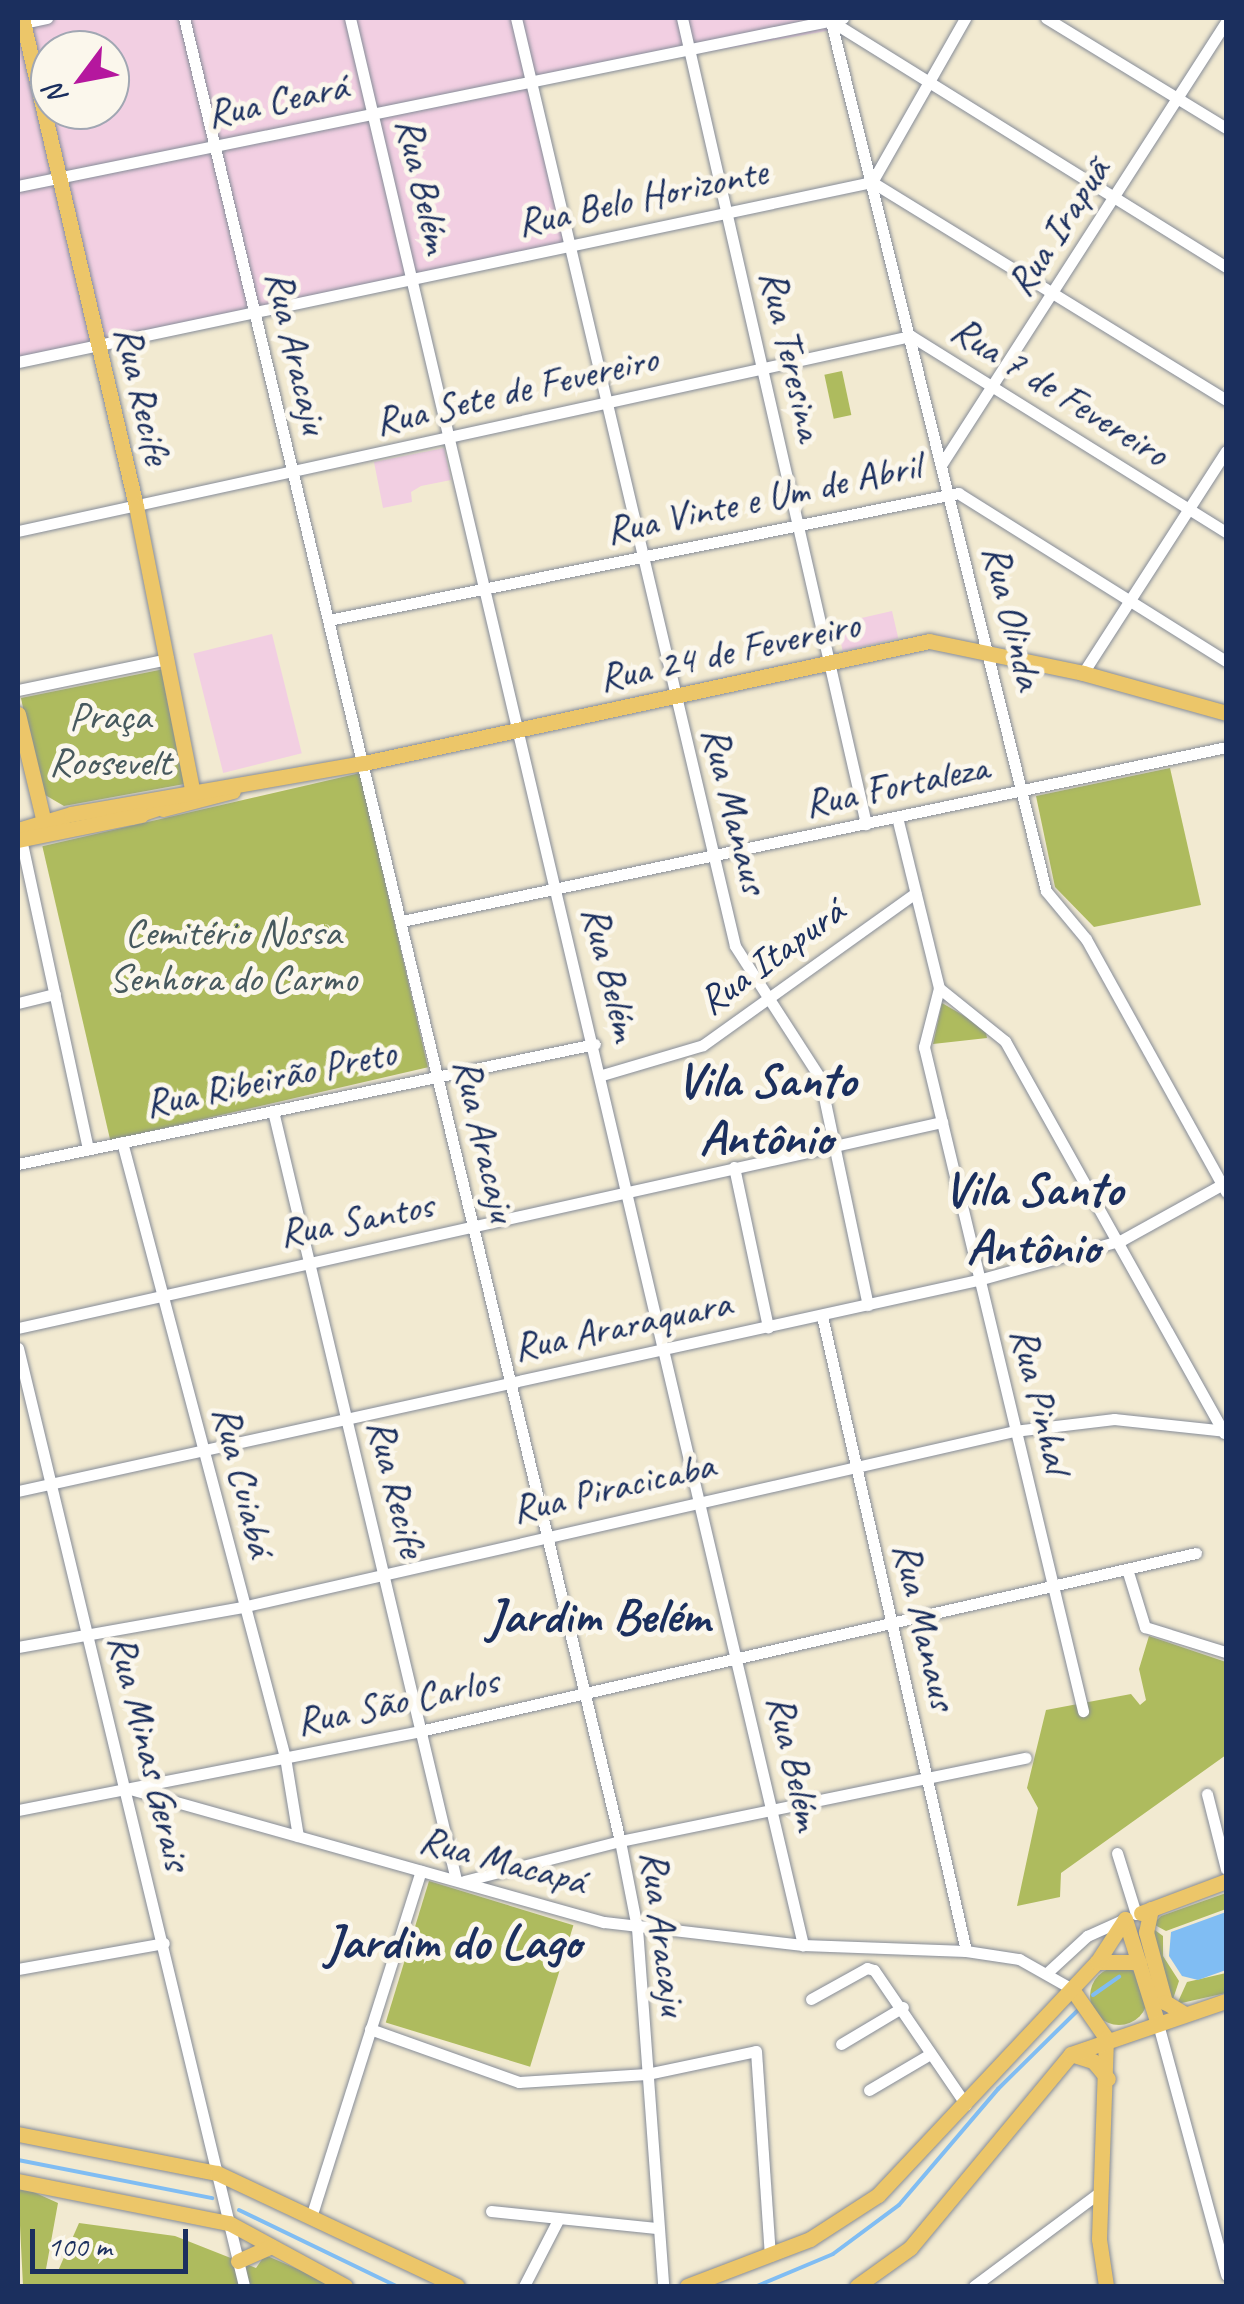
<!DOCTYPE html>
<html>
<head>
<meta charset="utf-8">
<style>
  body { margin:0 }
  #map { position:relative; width:1244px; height:2304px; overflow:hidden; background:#f2ead1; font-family:Caveat,sans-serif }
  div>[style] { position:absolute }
  .built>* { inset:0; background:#f2cfe2; transform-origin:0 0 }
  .green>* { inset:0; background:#aebb5e; transform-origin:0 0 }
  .round { border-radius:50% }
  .water>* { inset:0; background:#80bdf3 }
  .stream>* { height:4px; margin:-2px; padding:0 2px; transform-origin:2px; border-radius:2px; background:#80bdf3 }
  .roads { filter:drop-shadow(0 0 2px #868c98) drop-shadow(0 0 2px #868c98) }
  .minor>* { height:11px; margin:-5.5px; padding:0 5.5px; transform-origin:5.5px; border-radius:5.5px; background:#fff }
  .major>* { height:15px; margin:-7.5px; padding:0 7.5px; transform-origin:7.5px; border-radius:7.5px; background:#ecc669 }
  span { translate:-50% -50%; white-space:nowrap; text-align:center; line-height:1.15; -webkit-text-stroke:10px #fbf7ec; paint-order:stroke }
  .street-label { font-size:40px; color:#1b2f5e }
  .park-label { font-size:40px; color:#47595e }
  .district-label { font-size:50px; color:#1b2f5e; font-weight:700 }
  .frame { position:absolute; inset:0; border:20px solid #1b2f5e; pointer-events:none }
  .north { position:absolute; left:30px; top:30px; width:100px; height:100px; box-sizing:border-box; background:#fbf7ec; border:2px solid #a1a7b3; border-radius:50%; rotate:238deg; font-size:28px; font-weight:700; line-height:40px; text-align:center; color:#1b2f5e }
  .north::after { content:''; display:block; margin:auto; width:35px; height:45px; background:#b5179e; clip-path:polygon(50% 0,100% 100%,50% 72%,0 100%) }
  .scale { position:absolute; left:30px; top:2229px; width:158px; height:45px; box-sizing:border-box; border:5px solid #1b2f5e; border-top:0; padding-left:12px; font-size:30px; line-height:35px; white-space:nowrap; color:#1b2f5e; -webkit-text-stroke:8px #fbf7ec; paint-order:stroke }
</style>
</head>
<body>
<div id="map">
  <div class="built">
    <i style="clip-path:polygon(evenodd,18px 18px,830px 18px,832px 30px,531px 83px,569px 251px,18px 365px,18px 18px,50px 50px,110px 50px,110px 110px,50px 110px,50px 50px)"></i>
    <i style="clip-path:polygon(444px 448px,451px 480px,421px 486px,411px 492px,412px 502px,383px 508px,374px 462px)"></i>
    <i style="left:892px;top:611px;width:28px;height:57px;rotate:77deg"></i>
    <i style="left:272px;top:634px;width:123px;height:81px;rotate:76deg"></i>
  </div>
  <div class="green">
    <i style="left:842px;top:371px;width:45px;height:18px;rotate:78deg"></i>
    <i style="clip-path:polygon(164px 669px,190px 783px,64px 806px,40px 792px,21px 698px)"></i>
    <i style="clip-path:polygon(1170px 768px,1201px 905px,1094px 927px,1055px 887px,1036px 796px)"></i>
    <i style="left:360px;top:773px;width:302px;height:326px;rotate:77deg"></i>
    <i style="clip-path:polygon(942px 1003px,985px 1028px,987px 1038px,933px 1044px)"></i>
    <i style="clip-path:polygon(1149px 1636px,1226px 1662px,1226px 1755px,1061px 1873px,1060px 1897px,1017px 1906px,1038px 1808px,1027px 1788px,1046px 1710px,1131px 1694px,1140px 1705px,1146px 1700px,1139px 1669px)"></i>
    <i style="left:429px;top:1881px;width:151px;height:148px;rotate:17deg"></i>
    <i style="clip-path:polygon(1226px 1893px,1226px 1909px,1166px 1931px,1153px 1924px,1161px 1916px)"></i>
    <i style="clip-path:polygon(1152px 1928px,1163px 1936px,1163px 1956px,1179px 1981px,1172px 2002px)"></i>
    <i class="round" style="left:1090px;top:1967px;width:58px;height:58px"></i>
    <i style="clip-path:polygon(1226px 1973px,1226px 1993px,1177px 2004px,1187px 1982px)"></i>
    <i style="clip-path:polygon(18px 2185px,58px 2203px,46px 2269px,58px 2271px,79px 2223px,175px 2236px,256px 2268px,265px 2255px,337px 2286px,23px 2286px)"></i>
  </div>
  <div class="water">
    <i style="clip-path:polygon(1226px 1912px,1226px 1970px,1198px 1980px,1182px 1976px,1169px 1956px,1171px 1932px)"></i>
  </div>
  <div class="stream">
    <i style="left:1093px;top:1995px;width:32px;rotate:-35deg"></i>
    <i style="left:18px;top:2160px;width:198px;rotate:11.1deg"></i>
    <i style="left:239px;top:2210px;width:174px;rotate:25.8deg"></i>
    <i style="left:757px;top:2286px;width:82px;rotate:-22.8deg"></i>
    <i style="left:833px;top:2254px;width:82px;rotate:-36.6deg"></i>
    <i style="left:899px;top:2205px;width:153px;rotate:-49.5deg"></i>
    <i style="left:998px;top:2089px;width:114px;rotate:-44.6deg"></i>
  </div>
  <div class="roads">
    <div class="minor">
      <i style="left:184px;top:18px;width:1874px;rotate:76.55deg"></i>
      <i style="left:620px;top:1841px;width:89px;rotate:78.9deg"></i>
      <i style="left:637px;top:1928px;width:359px;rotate:85.8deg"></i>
      <i style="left:350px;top:18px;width:1980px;rotate:76.77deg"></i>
      <i style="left:516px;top:18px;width:953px;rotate:76.72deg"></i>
      <i style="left:735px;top:946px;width:157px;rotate:57.2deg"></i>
      <i style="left:820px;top:1078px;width:232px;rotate:78.1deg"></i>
      <i style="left:682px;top:18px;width:827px;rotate:77.14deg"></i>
      <i style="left:830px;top:18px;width:899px;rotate:76.1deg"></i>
      <i style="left:1046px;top:891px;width:62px;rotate:50.2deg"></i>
      <i style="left:1086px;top:939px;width:289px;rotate:61deg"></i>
      <i style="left:1046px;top:18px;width:211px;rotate:31.4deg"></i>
      <i style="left:831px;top:21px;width:465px;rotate:31.9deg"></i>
      <i style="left:18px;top:24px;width:30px;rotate:-12deg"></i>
      <i style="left:872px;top:182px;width:189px;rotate:-60.4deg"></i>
      <i style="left:18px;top:186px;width:842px;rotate:-11.51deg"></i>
      <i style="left:18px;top:362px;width:873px;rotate:-11.9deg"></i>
      <i style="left:872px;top:182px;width:416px;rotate:31.6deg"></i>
      <i style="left:941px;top:465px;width:527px;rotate:-57.25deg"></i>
      <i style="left:18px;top:531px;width:914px;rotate:-12.32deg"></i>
      <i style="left:911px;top:336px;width:371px;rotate:31.9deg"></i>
      <i style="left:329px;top:620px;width:642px;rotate:-11.41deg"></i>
      <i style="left:958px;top:493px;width:316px;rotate:32.1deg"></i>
      <i style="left:1083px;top:673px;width:264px;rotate:-57.2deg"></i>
      <i style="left:18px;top:690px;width:153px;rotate:-11.7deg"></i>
      <i style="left:897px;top:817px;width:176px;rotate:76.2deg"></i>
      <i style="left:939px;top:988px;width:85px;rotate:38.8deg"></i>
      <i style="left:1005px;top:1041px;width:449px;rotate:60.8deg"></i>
      <i style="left:21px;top:839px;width:317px;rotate:77.8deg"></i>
      <i style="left:402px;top:921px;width:842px;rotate:-11.92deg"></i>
      <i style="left:939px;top:988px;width:61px;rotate:104.3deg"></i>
      <i style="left:924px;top:1047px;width:683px;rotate:76.53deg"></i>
      <i style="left:18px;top:1003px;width:38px;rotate:-14deg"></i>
      <i style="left:602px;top:1075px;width:105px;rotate:-16.5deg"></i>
      <i style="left:703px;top:1045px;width:261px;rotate:-35.6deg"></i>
      <i style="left:273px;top:1111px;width:790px;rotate:76.61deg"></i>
      <i style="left:122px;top:1142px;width:636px;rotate:75.16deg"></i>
      <i style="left:285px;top:1757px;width:80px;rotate:80.7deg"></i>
      <i style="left:18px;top:1164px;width:589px;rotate:-11.75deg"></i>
      <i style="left:734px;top:1167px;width:164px;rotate:78deg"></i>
      <i style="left:822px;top:1316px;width:651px;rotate:77.22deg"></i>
      <i style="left:18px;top:1328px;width:947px;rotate:-12.57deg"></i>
      <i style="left:18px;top:1348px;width:965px;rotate:76.45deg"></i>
      <i style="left:18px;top:1491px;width:983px;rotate:-12.4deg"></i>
      <i style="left:978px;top:1280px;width:149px;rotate:-15.5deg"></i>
      <i style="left:1122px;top:1240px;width:118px;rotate:-29deg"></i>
      <i style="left:1127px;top:1569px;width:61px;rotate:72.8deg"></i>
      <i style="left:1145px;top:1627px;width:85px;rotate:17.2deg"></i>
      <i style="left:18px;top:1647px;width:228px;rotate:-10.1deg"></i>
      <i style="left:242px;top:1607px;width:792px;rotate:-12.84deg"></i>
      <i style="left:1014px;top:1431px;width:101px;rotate:-6.8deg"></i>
      <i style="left:1114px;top:1419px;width:113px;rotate:6.1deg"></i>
      <i style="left:130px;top:1789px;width:492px;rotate:15.7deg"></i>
      <i style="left:604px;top:1922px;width:200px;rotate:6.6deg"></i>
      <i style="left:803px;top:1945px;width:163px;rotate:2.1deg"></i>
      <i style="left:966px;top:1951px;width:54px;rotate:8.6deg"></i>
      <i style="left:1019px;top:1959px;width:61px;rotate:29.5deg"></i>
      <i style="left:1207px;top:1794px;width:77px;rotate:75.8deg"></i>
      <i style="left:18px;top:1810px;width:410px;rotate:-11.1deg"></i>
      <i style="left:420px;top:1731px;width:796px;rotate:-12.92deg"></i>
      <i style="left:1117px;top:1853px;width:64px;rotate:72.7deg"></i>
      <i style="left:464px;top:1881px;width:161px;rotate:-14.4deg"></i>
      <i style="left:620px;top:1841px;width:414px;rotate:-11.6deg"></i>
      <i style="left:18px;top:1969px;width:148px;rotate:-10.1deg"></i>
      <i style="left:1049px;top:1971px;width:52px;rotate:-42.6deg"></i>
      <i style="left:1087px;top:1936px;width:42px;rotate:-24.1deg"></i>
      <i style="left:811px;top:1999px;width:64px;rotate:-29deg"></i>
      <i style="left:867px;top:1968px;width:7px;rotate:16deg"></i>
      <i style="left:874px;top:1970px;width:163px;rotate:55.7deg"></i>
      <i style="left:1158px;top:2024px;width:260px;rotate:74.8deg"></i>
      <i style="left:370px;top:2029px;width:158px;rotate:19.6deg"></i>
      <i style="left:519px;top:2082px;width:128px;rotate:-3.6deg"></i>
      <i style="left:647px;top:2074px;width:111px;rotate:-11.9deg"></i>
      <i style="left:756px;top:2051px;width:205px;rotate:86.1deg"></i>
      <i style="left:841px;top:2044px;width:72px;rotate:-30.8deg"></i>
      <i style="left:869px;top:2090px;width:71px;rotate:-30.5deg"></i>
      <i style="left:491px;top:2211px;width:166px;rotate:5.9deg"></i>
      <i style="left:312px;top:2214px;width:360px;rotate:-72.4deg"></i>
      <i style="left:524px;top:2286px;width:76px;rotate:-62.8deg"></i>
      <i style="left:974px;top:2286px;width:157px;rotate:-36.7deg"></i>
    </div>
    <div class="major">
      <i style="left:22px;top:18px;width:501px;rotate:76.85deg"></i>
      <i style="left:136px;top:506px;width:293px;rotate:78.8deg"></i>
      <i style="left:18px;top:714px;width:111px;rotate:76.5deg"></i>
      <i style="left:163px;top:809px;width:72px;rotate:-14.4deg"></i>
      <i style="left:131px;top:817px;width:44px;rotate:-18.4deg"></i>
      <i style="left:18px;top:830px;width:55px;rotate:-16.8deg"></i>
      <i style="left:71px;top:814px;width:297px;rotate:-9.9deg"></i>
      <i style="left:364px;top:763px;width:578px;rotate:-12.18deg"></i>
      <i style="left:929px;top:641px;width:157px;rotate:11.7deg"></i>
      <i style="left:1083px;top:673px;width:148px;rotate:15.6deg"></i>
      <i style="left:18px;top:840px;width:126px;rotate:-11.5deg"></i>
      <i style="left:1151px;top:1909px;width:24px;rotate:102deg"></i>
      <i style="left:1146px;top:1932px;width:73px;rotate:74.8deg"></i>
      <i style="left:1165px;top:2002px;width:23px;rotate:31deg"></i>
      <i style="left:1141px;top:1913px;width:91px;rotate:-20.6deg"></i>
      <i style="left:1125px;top:1919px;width:110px;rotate:72.6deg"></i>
      <i style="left:1097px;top:1962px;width:42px"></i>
      <i style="left:1072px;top:1989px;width:60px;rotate:55.2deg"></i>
      <i style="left:1106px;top:2038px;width:201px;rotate:92deg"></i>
      <i style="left:1099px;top:2239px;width:48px;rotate:81.5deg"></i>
      <i style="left:1071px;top:2054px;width:23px;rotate:18deg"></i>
      <i style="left:1093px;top:2061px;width:23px;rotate:50deg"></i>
      <i style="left:18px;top:2134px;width:203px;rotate:11.1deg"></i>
      <i style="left:217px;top:2173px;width:265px;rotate:25.2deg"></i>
      <i style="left:18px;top:2181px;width:215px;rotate:11.3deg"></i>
      <i style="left:229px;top:2223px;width:132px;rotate:28.5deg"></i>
      <i style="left:238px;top:2261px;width:36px;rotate:-24deg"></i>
      <i style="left:687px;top:2286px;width:132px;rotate:-20.9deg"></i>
      <i style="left:810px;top:2239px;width:81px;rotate:-32.9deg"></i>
      <i style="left:878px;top:2195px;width:320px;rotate:-46.8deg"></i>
      <i style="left:1097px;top:1962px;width:51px;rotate:-56.9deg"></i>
      <i style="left:857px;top:2286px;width:65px;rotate:-35.6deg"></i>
      <i style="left:910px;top:2248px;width:252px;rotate:-50.3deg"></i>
      <i style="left:1071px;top:2054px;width:164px;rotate:-18.9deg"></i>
    </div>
  </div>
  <div class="street-label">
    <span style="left:277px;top:100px;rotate:-12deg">Rua Ceará</span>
    <span style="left:424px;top:185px;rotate:77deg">Rua Belém</span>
    <span style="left:642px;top:197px;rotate:-12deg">Rua Belo Horizonte</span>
    <span style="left:1058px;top:227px;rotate:-57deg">Rua Irapuã</span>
    <span style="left:297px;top:352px;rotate:77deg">Rua Aracaju</span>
    <span style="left:792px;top:355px;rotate:77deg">Rua Teresina</span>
    <span style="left:516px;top:390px;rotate:-13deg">Rua Sete de Fevereiro</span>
    <span style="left:1060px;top:391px;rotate:32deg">Rua 7 de Fevereiro</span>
    <span style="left:143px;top:395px;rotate:77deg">Rua Recife</span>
    <span style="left:763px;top:498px;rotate:-12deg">Rua Vinte e Um de Abril</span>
    <span style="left:1013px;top:617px;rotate:76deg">Rua Olinda</span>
    <span style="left:729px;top:651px;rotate:-12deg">Rua 24 de Fevereiro</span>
    <span style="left:896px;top:785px;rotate:-12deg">Rua Fortaleza</span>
    <span style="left:735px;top:810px;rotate:76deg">Rua Manaus</span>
    <span style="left:771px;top:956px;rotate:-36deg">Rua Itapurá</span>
    <span style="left:611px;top:973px;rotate:76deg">Rua Belém</span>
    <span style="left:270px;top:1078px;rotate:-12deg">Rua Ribeirão Preto</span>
    <span style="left:485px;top:1140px;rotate:77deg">Rua Aracaju</span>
    <span style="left:356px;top:1219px;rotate:-11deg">Rua Santos</span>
    <span style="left:622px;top:1325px;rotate:-12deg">Rua Araraquara</span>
    <span style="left:1041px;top:1400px;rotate:76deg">Rua Pinhal</span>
    <span style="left:244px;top:1481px;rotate:76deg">Rua Cuiabá</span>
    <span style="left:613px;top:1487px;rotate:-13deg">Rua Piracicaba</span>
    <span style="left:397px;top:1488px;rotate:76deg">Rua Recife</span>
    <span style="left:925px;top:1626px;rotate:77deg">Rua Manaus</span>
    <span style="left:397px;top:1701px;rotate:-12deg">Rua São Carlos</span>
    <span style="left:150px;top:1752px;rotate:76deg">Rua Minas Gerais</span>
    <span style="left:795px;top:1762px;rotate:77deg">Rua Belém</span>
    <span style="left:503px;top:1860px;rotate:15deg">Rua Macapá</span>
    <span style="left:664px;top:1933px;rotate:83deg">Rua Aracaju</span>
  </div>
  <div class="park-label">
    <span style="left:110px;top:739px">Praça<br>Roosevelt</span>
    <span style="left:233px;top:955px">Cemitério Nossa<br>Senhora do Carmo</span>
  </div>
  <div class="district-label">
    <span style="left:766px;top:1108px">Vila Santo<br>Antônio</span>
    <span style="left:1033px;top:1217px">Vila Santo<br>Antônio</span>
    <span style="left:598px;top:1616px">Jardim Belém</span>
    <span style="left:453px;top:1942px">Jardim do Lago</span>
  </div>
  <div class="frame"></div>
  <div class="north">N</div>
  <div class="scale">100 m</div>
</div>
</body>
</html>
